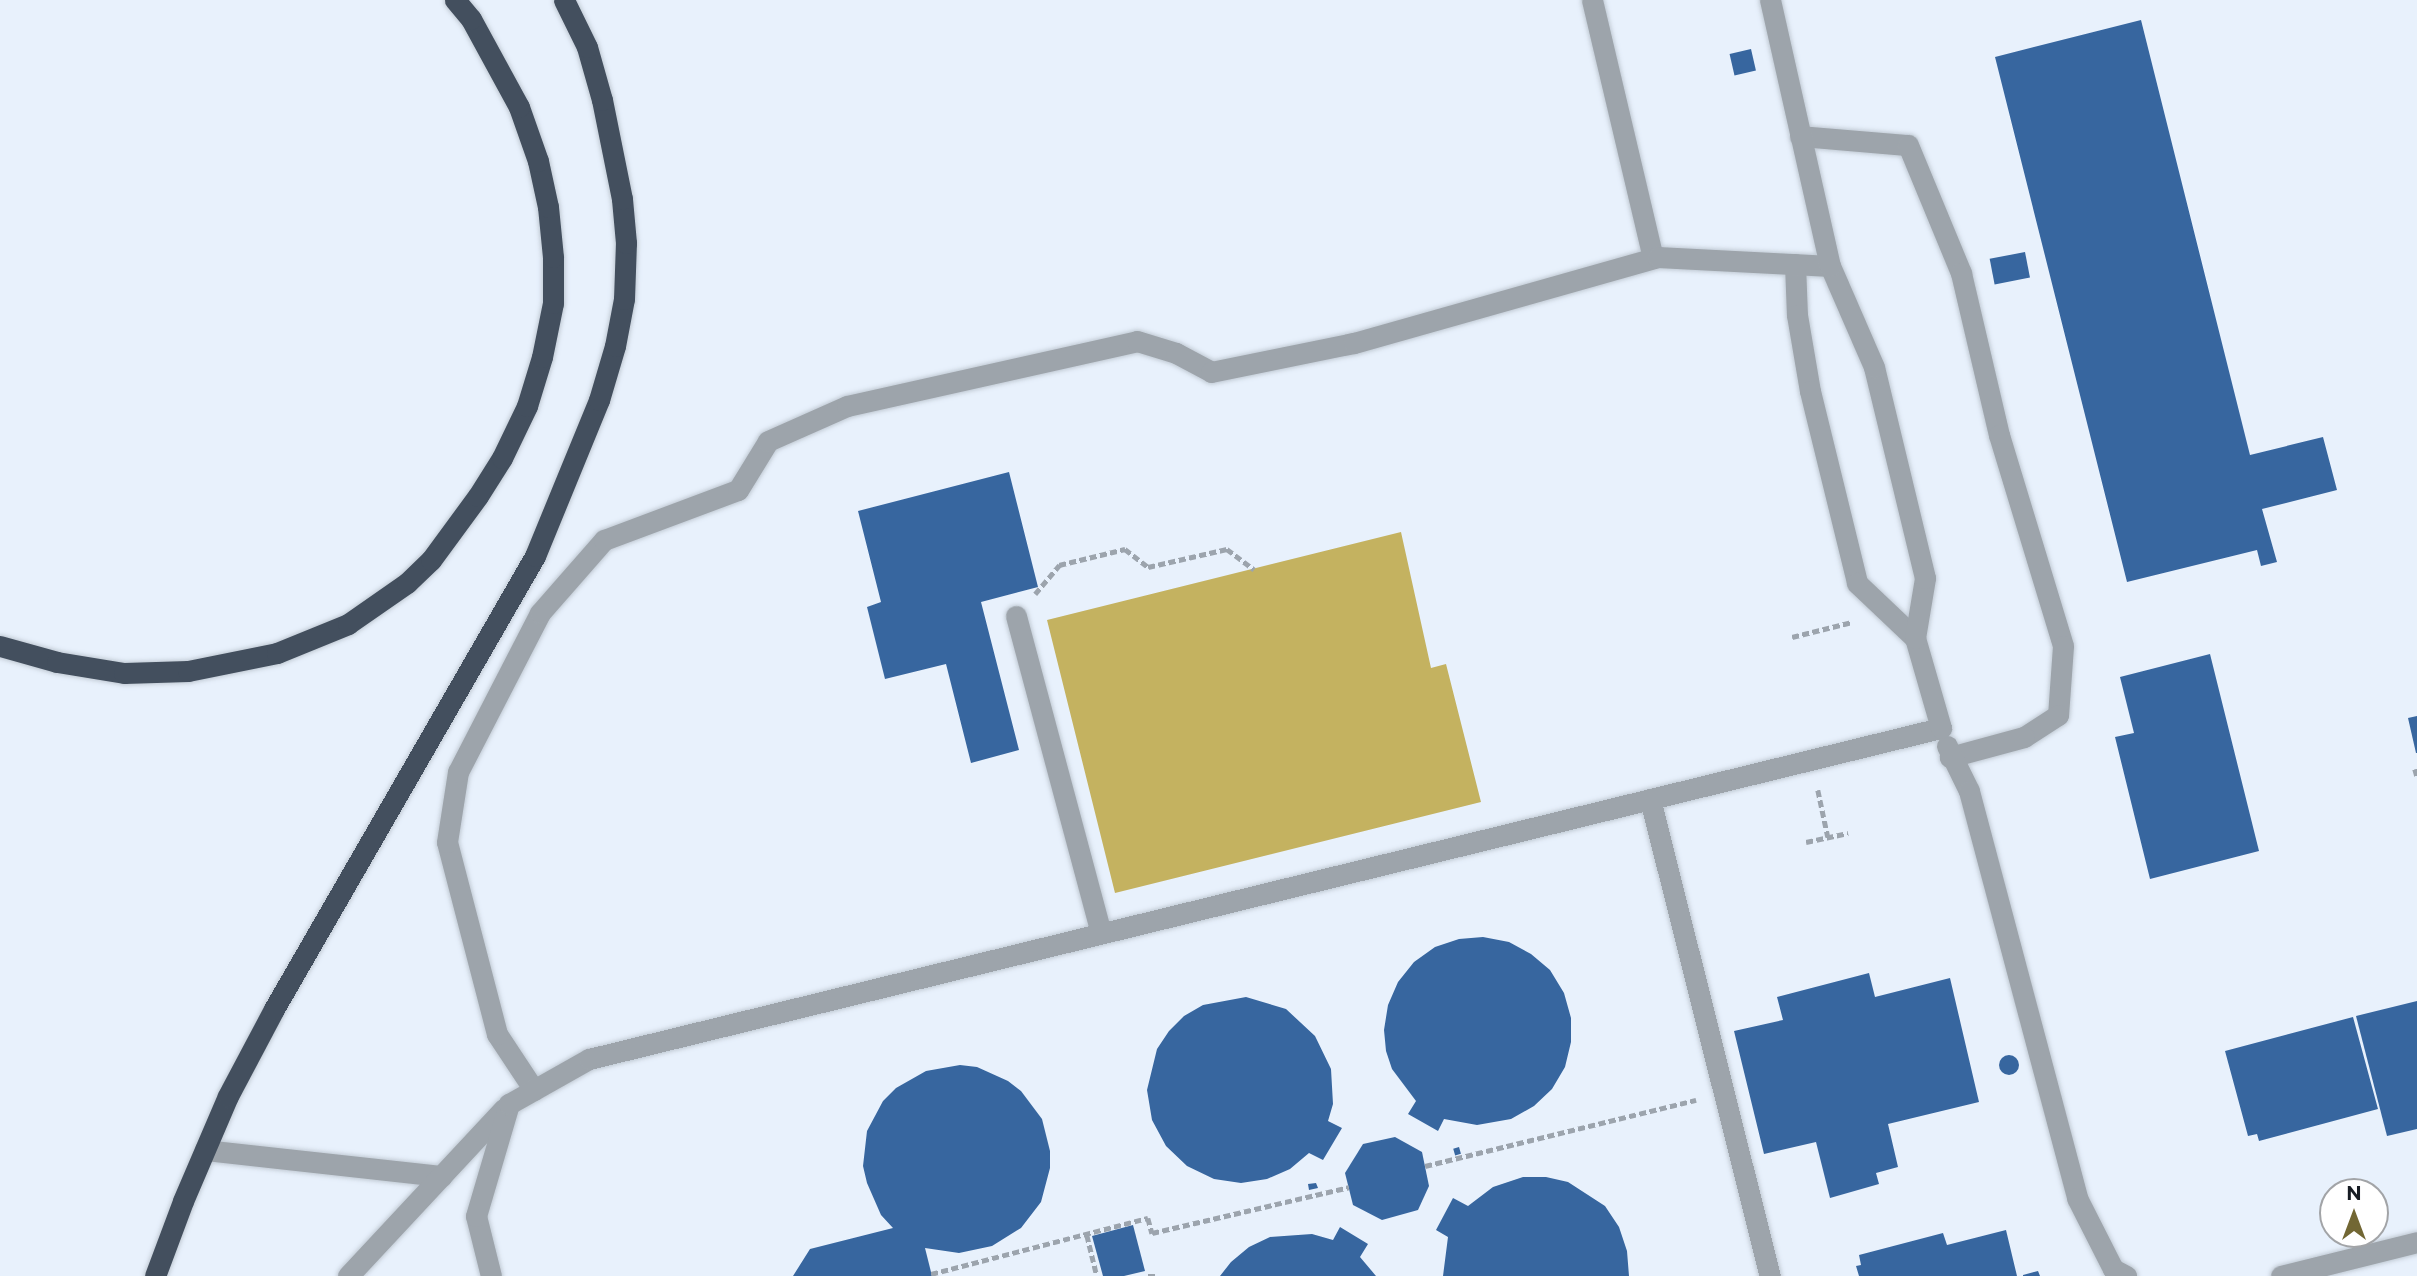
<!DOCTYPE html>
<html>
<head>
<meta charset="utf-8">
<style>
  body { margin:0 }
  #map { position:relative; width:2417px; height:1276px; overflow:hidden; background:#e8f1fc; font-family:Montserrat,sans-serif }
  div>[style] { position:absolute }
  .water>* { inset:0; background:#c4b260 }
  .building>* { inset:0; background:#37669f; transform-origin:0 0 }
  .round { border-radius:50% }
  .path>* { height:4.5px; margin-top:-2.25px; transform-origin:0; background:repeating-linear-gradient(90deg,#9ca4ad 0 7px,transparent 0 10.5px) }
  .roads { filter:drop-shadow(0 0 2px #c2cbd5) drop-shadow(0 0 2px #c2cbd5) }
  .minor>* { height:21px; margin:-10.5px; padding:0 10.5px; transform-origin:10.5px; border-radius:10.5px; background:#9da4ab }
  .highway>* { height:21px; margin:-10.5px; padding:0 10.5px; transform-origin:10.5px; border-radius:10.5px; background:#434f5e }
  span { translate:-50% -50%; white-space:nowrap; text-align:center; line-height:1.15; -webkit-text-stroke:7px #fff; paint-order:stroke }
  .north { position:absolute; left:2319px; top:1178px; width:70px; height:70px; box-sizing:border-box; background:#fff; border:2px solid #a2a4a7; border-radius:50%; rotate:0deg; font-size:19px; font-weight:700; line-height:28px; text-align:center; color:#171c23 }
  .north::after { content:''; display:block; margin:auto; width:24px; height:32px; background:#726734; clip-path:polygon(50% 0,100% 100%,50% 72%,0 100%) }
</style>
</head>
<body>
<div id="map">
  <div class="water">
    <i style="clip-path:polygon(1401px 532px,1431px 668px,1446px 664px,1481px 802px,1115px 893px,1047px 620px)"></i>
  </div>
  <div class="building">
    <i style="clip-path:polygon(2141px 20px,2250px 455px,2323px 437px,2337px 490px,2262px 509px,2277px 562px,2261px 566px,2257px 550px,2127px 582px,1995px 57px)"></i>
    <i style="left:1751px;top:49px;width:22px;height:22px;rotate:77deg"></i>
    <i style="left:2025px;top:252px;width:26px;height:36px;rotate:79deg"></i>
    <i style="clip-path:polygon(1009px 472px,1038px 587px,981px 602px,1019px 750px,971px 763px,946px 664px,885px 679px,867px 607px,881px 602px,858px 511px)"></i>
    <i style="clip-path:polygon(2210px 654px,2259px 851px,2150px 879px,2115px 737px,2134px 733px,2120px 677px)"></i>
    <i style="clip-path:polygon(2417px 716px,2417px 753px,2416px 753px,2408px 718px)"></i>
    <i style="clip-path:polygon(1483px 937px,1509px 942px,1531px 954px,1550px 970px,1564px 993px,1571px 1018px,1571px 1042px,1565px 1067px,1552px 1089px,1534px 1106px,1511px 1119px,1477px 1125px,1444px 1119px,1438px 1131px,1408px 1114px,1416px 1101px,1392px 1069px,1386px 1051px,1384px 1030px,1388px 1005px,1398px 982px,1414px 962px,1435px 947px,1459px 939px)"></i>
    <i style="clip-path:polygon(1869px 973px,1875px 997px,1950px 978px,1979px 1102px,1888px 1124px,1898px 1167px,1876px 1173px,1879px 1184px,1830px 1198px,1816px 1142px,1764px 1154px,1734px 1031px,1783px 1020px,1777px 997px)"></i>
    <i style="clip-path:polygon(1246px 997px,1286px 1009px,1315px 1036px,1331px 1069px,1333px 1104px,1328px 1121px,1342px 1128px,1323px 1160px,1309px 1153px,1290px 1169px,1267px 1179px,1241px 1183px,1214px 1179px,1187px 1166px,1166px 1146px,1152px 1120px,1147px 1090px,1157px 1049px,1169px 1031px,1184px 1016px,1203px 1005px)"></i>
    <i style="clip-path:polygon(2417px 1001px,2417px 1129px,2387px 1136px,2356px 1016px)"></i>
    <i style="clip-path:polygon(2353px 1017px,2378px 1109px,2259px 1141px,2257px 1134px,2248px 1136px,2225px 1051px)"></i>
    <i class="round" style="left:1999px;top:1055px;width:20px;height:20px"></i>
    <i style="clip-path:polygon(960px 1065px,977px 1067px,1008px 1081px,1021px 1091px,1042px 1119px,1050px 1151px,1050px 1168px,1041px 1202px,1021px 1228px,992px 1246px,959px 1253px,925px 1248px,932px 1276px,793px 1276px,810px 1249px,893px 1228px,881px 1215px,867px 1183px,863px 1166px,867px 1131px,883px 1101px,896px 1088px,926px 1071px)"></i>
    <i style="clip-path:polygon(1395px 1137px,1422px 1152px,1429px 1186px,1418px 1210px,1382px 1220px,1353px 1205px,1345px 1173px,1363px 1144px)"></i>
    <i style="left:1459px;top:1147px;width:7px;height:6px;rotate:74deg"></i>
    <i style="clip-path:polygon(1523px 1177px,1546px 1177px,1568px 1182px,1605px 1206px,1619px 1227px,1627px 1251px,1629px 1276px,1443px 1276px,1448px 1237px,1436px 1230px,1453px 1198px,1468px 1206px,1493px 1187px)"></i>
    <i style="clip-path:polygon(1316px 1183px,1318px 1188px,1309px 1190px,1308px 1184px)"></i>
    <i style="clip-path:polygon(1133px 1225px,1145px 1271px,1124px 1276px,1103px 1276px,1092px 1236px)"></i>
    <i style="clip-path:polygon(1340px 1227px,1368px 1244px,1360px 1257px,1376px 1276px,1220px 1276px,1231px 1262px,1249px 1247px,1270px 1237px,1312px 1234px,1333px 1240px)"></i>
    <i style="clip-path:polygon(2006px 1230px,2017px 1276px,1859px 1276px,1856px 1266px,1861px 1265px,1859px 1255px,1943px 1233px,1947px 1245px)"></i>
    <i style="clip-path:polygon(2038px 1271px,2040px 1276px,2023px 1276px,2023px 1275px)"></i>
  </div>
  <div class="path">
    <i style="left:1035px;top:594px;width:38px;rotate:-50deg"></i>
    <i style="left:1059px;top:565px;width:68px;rotate:-13.6deg"></i>
    <i style="left:1125px;top:549px;width:29px;rotate:38deg"></i>
    <i style="left:1148px;top:567px;width:81px;rotate:-12.8deg"></i>
    <i style="left:1227px;top:549px;width:34px;rotate:37deg"></i>
    <i style="left:1792px;top:637px;width:62px;rotate:-14deg"></i>
    <i style="left:2415px;top:769px;width:7px;rotate:74deg"></i>
    <i style="left:1818px;top:790px;width:48px;rotate:78deg"></i>
    <i style="left:1806px;top:842px;width:43px;rotate:-12.1deg"></i>
    <i style="left:1425px;top:1166px;width:279px;rotate:-13.7deg"></i>
    <i style="left:1087px;top:1235px;width:42px;rotate:76.3deg"></i>
    <i style="left:931px;top:1274px;width:224px;rotate:-14.5deg"></i>
    <i style="left:1148px;top:1218px;width:16px;rotate:75deg"></i>
    <i style="left:1152px;top:1233px;width:202px;rotate:-13.1deg"></i>
    <i style="left:1148px;top:1276px;width:11px"></i>
  </div>
  <div class="roads">
    <div class="minor">
      <i style="left:1592px;top:0;width:265px;rotate:76.7deg"></i>
      <i style="left:1800px;top:136px;width:108px;rotate:4.8deg"></i>
      <i style="left:1908px;top:145px;width:139px;rotate:67.5deg"></i>
      <i style="left:1961px;top:273px;width:166px;rotate:76.8deg"></i>
      <i style="left:1999px;top:435px;width:220px;rotate:73.1deg"></i>
      <i style="left:2063px;top:646px;width:69px;rotate:94.1deg"></i>
      <i style="left:2058px;top:715px;width:40px;rotate:147.1deg"></i>
      <i style="left:2024px;top:737px;width:77px;rotate:164.9deg"></i>
      <i style="left:1795px;top:264px;width:51px;rotate:87.8deg"></i>
      <i style="left:1797px;top:315px;width:77px;rotate:80.3deg"></i>
      <i style="left:1810px;top:391px;width:198px;rotate:76.2deg"></i>
      <i style="left:1857px;top:583px;width:80px;rotate:43.5deg"></i>
      <i style="left:1016px;top:616px;width:328px;rotate:75deg"></i>
      <i style="left:1947px;top:746px;width:50px;rotate:63.9deg"></i>
      <i style="left:1969px;top:791px;width:421px;rotate:75.1deg"></i>
      <i style="left:2077px;top:1198px;width:80px;rotate:63.1deg"></i>
      <i style="left:2113px;top:1269px;width:15px;rotate:28deg"></i>
      <i style="left:1650px;top:799px;width:492px;rotate:75.9deg"></i>
      <i style="left:534px;top:1090px;width:67px;rotate:-123.5deg"></i>
      <i style="left:497px;top:1034px;width:198px;rotate:-104.6deg"></i>
      <i style="left:447px;top:842px;width:71px;rotate:-81.1deg"></i>
      <i style="left:458px;top:772px;width:179px;rotate:-62.7deg"></i>
      <i style="left:540px;top:613px;width:97px;rotate:-48.8deg"></i>
      <i style="left:604px;top:540px;width:143px;rotate:-20.5deg"></i>
      <i style="left:738px;top:490px;width:57px;rotate:-58.5deg"></i>
      <i style="left:768px;top:441px;width:86px;rotate:-23.9deg"></i>
      <i style="left:847px;top:406px;width:297px;rotate:-12.6deg"></i>
      <i style="left:1137px;top:341px;width:41px;rotate:17.1deg"></i>
      <i style="left:1176px;top:353px;width:40px;rotate:28deg"></i>
      <i style="left:1211px;top:372px;width:146px;rotate:-11.5deg"></i>
      <i style="left:1354px;top:343px;width:316px;rotate:-15.8deg"></i>
      <i style="left:1658px;top:257px;width:172px;rotate:3deg"></i>
      <i style="left:205px;top:1150px;width:238px;rotate:6.3deg"></i>
      <i style="left:348px;top:1276px;width:229px;rotate:-47deg"></i>
      <i style="left:491px;top:1276px;width:62px;rotate:-104deg"></i>
      <i style="left:476px;top:1216px;width:117px;rotate:-73.6deg"></i>
      <i style="left:509px;top:1104px;width:92px;rotate:-29.4deg"></i>
      <i style="left:589px;top:1059px;width:1392px;rotate:-13.76deg"></i>
      <i style="left:1941px;top:728px;width:94px;rotate:-106.1deg"></i>
      <i style="left:1915px;top:638px;width:61px;rotate:-80.5deg"></i>
      <i style="left:1925px;top:578px;width:217px;rotate:-103.6deg"></i>
      <i style="left:1874px;top:367px;width:110px;rotate:-113.5deg"></i>
      <i style="left:1830px;top:266px;width:273px;rotate:-102.7deg"></i>
      <i style="left:2281px;top:1276px;width:140px;rotate:-14deg"></i>
    </div>
    <div class="highway">
      <i style="left:0;top:646px;width:59px;rotate:15.7deg"></i>
      <i style="left:57px;top:662px;width:68px;rotate:9.3deg"></i>
      <i style="left:124px;top:673px;width:64px;rotate:-1.8deg"></i>
      <i style="left:188px;top:671px;width:91px;rotate:-11.4deg"></i>
      <i style="left:277px;top:653px;width:77px;rotate:-22.2deg"></i>
      <i style="left:348px;top:624px;width:72px;rotate:-34.8deg"></i>
      <i style="left:407px;top:583px;width:33px;rotate:-44deg"></i>
      <i style="left:431px;top:560px;width:79px;rotate:-53.7deg"></i>
      <i style="left:478px;top:496px;width:45px;rotate:-57.7deg"></i>
      <i style="left:502px;top:458px;width:58px;rotate:-64.3deg"></i>
      <i style="left:527px;top:406px;width:51px;rotate:-73deg"></i>
      <i style="left:542px;top:357px;width:55px;rotate:-78.5deg"></i>
      <i style="left:553px;top:303px;width:46px;rotate:-90deg"></i>
      <i style="left:553px;top:257px;width:50px;rotate:-95.7deg"></i>
      <i style="left:548px;top:207px;width:47px;rotate:-102.3deg"></i>
      <i style="left:538px;top:161px;width:57px;rotate:-109.4deg"></i>
      <i style="left:519px;top:107px;width:100px;rotate:-118.6deg"></i>
      <i style="left:471px;top:19px;width:25px;rotate:-130deg"></i>
      <i style="left:155px;top:1276px;width:80px;rotate:-69.5deg"></i>
      <i style="left:183px;top:1201px;width:114px;rotate:-66.8deg"></i>
      <i style="left:228px;top:1096px;width:98px;rotate:-62.1deg"></i>
      <i style="left:274px;top:1009px;width:523px;rotate:-60.05deg"></i>
      <i style="left:535px;top:556px;width:169px;rotate:-67.7deg"></i>
      <i style="left:599px;top:400px;width:56px;rotate:-73.5deg"></i>
      <i style="left:615px;top:346px;width:48px;rotate:-79.2deg"></i>
      <i style="left:624px;top:299px;width:56px;rotate:-88deg"></i>
      <i style="left:626px;top:243px;width:44px;rotate:-95.2deg"></i>
      <i style="left:622px;top:199px;width:101px;rotate:-101.4deg"></i>
      <i style="left:602px;top:100px;width:55px;rotate:-105.8deg"></i>
      <i style="left:587px;top:47px;width:52px;rotate:-116.1deg"></i>
    </div>
  </div>
  <div class="north">N</div>
</div>
</body>
</html>
